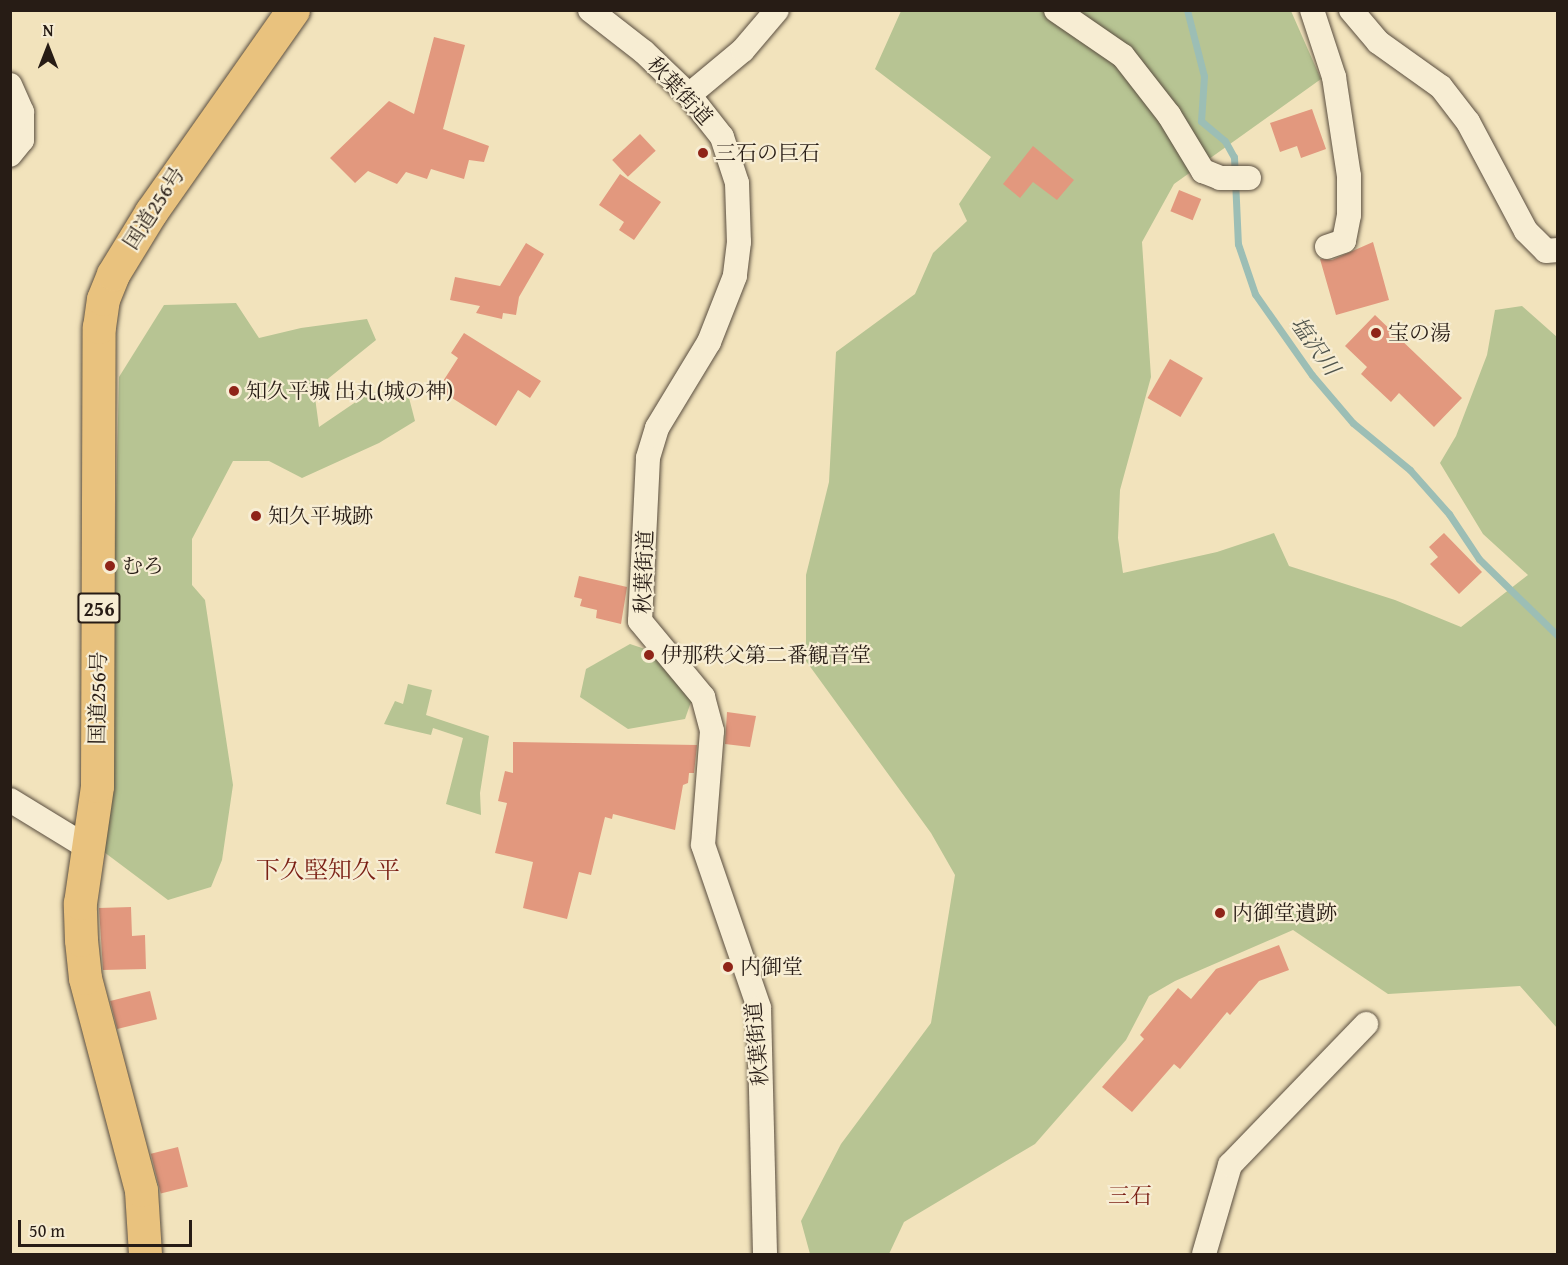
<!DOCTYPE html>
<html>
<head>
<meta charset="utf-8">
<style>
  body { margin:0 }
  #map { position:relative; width:1568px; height:1265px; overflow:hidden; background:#f2e3bc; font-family:"Gentium Book Plus","Noto Serif JP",serif }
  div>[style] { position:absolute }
  .green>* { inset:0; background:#b7c493 }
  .stream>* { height:7px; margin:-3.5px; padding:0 3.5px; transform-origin:3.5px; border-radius:3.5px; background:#9cbeb5 }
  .building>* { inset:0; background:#e2987e; transform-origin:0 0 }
  .roads { filter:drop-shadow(0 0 2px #5a4e3f) drop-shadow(0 0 2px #5a4e3f) }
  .street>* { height:24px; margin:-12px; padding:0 12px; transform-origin:12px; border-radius:12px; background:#f7edd3 }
  .highway>* { height:33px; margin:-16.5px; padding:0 16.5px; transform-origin:16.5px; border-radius:16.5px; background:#e9c27e }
  .dots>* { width:16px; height:16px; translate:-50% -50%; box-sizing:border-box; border:3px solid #f7edd3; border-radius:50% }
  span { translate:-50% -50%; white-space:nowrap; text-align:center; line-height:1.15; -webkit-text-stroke:4.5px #f7edd3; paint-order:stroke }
  .shield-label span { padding:2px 4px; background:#f7edd3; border:2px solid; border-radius:4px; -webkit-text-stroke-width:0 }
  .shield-label { font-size:20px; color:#271c15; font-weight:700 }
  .street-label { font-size:21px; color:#271c15 }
  .poi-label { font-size:21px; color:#271c15 }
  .left { translate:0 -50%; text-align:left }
  .water-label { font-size:22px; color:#50554d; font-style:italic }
  .neighbourhood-label { font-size:22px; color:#7a1f14 }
  .quarter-label { font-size:24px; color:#7a1f14 }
  .frame { position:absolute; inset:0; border:12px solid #271c15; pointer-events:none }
  .north { position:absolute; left:18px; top:18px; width:60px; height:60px; -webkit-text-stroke:4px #f7edd3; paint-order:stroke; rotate:0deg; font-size:16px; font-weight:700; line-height:24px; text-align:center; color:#271c15 }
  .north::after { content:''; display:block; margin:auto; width:21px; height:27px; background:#271c15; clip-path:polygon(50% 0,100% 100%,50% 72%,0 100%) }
  .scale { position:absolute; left:18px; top:1220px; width:174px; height:27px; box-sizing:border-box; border:3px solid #271c15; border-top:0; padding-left:8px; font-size:18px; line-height:21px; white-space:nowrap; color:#271c15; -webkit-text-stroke:4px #f7edd3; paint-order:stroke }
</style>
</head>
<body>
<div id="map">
  <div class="green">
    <i style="clip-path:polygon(901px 11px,1291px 11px,1321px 79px,1174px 184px,1142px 242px,1151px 377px,1120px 490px,1118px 538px,1123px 573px,1217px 552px,1274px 533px,1289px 566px,1395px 600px,1461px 627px,1528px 575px,1483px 534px,1440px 463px,1456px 436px,1487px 355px,1495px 310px,1522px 306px,1557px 337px,1557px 1028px,1520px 986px,1388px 994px,1293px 930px,1175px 981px,1149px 996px,1126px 1040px,1035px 1144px,904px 1222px,889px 1254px,810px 1254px,801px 1221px,841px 1144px,931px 1023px,955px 875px,931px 833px,806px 661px,806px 575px,829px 482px,836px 352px,915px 294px,933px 253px,967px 221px,959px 204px,991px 157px,875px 69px)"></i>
    <i style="clip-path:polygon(236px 303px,259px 338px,301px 328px,367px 319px,376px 340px,314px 390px,319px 427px,369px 393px,407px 390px,415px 421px,379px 443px,302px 478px,269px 461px,233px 461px,192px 539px,192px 585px,205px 600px,233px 785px,222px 860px,211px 887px,168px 900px,100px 849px,109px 796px,119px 377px,164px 305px)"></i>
    <i style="clip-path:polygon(630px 644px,657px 653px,692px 699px,685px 719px,628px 729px,580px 697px,586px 669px)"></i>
    <i style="clip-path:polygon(408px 684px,432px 690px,426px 715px,489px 736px,480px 793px,481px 815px,446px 804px,463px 738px,433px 728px,431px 735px,384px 724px,395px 701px,403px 704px)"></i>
  </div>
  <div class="stream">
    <i style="left:1187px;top:10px;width:68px;rotate:75.6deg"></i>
    <i style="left:1204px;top:76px;width:45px;rotate:93.8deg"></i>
    <i style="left:1201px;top:121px;width:31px;rotate:40deg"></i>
    <i style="left:1225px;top:141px;width:18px;rotate:61deg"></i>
    <i style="left:1234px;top:157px;width:87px;rotate:87.4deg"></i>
    <i style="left:1238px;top:244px;width:53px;rotate:71.2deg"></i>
    <i style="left:1255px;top:294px;width:99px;rotate:54.9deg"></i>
    <i style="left:1312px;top:375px;width:63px;rotate:49.5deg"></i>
    <i style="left:1353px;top:423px;width:74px;rotate:39.5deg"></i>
    <i style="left:1410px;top:470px;width:59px;rotate:48.4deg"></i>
    <i style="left:1449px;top:514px;width:54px;rotate:56.3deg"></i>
    <i style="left:1479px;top:559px;width:110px;rotate:44.3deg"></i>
  </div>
  <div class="building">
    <i style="clip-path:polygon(434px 37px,465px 45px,443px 129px,489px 146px,484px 162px,469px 160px,464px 179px,431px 169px,427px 179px,406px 172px,397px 184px,368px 171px,355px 183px,330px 158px,389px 101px,414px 114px)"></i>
    <i style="clip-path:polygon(1312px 109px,1326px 149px,1301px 158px,1297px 146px,1280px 152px,1270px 123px)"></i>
    <i style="left:640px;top:134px;width:23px;height:38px;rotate:47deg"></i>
    <i style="clip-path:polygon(1033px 146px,1074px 180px,1057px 200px,1033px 182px,1020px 198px,1003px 184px)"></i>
    <i style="clip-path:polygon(620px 174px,661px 202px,634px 240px,619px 230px,624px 222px,599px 205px)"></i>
    <i style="left:1179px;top:190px;width:24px;height:23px;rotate:22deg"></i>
    <i style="clip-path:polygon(1373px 242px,1389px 300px,1336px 315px,1320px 259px,1332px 260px)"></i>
    <i style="clip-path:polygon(526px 243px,544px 254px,519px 297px,516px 315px,503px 313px,502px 319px,476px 313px,480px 306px,450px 300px,455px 277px,500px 286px)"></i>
    <i style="clip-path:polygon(1375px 315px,1462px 398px,1434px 427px,1399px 393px,1391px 402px,1361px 374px,1367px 367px,1345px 346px)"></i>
    <i style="clip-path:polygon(464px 333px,541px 381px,530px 398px,518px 390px,496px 426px,438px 389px,458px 358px,451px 353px)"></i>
    <i style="left:1170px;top:359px;width:38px;height:45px;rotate:30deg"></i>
    <i style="clip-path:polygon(1444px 533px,1482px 572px,1459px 594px,1430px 564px,1438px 557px,1429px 547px)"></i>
    <i style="clip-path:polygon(579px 576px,627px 587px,621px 624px,596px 618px,597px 610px,580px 606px,582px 599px,574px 597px)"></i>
    <i style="clip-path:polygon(727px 712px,756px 716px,750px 747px,725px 744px)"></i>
    <i style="clip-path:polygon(513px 742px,697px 745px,694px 773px,689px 773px,688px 783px,683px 785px,675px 830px,613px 814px,612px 819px,605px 817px,591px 875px,579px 872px,567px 919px,523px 908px,533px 862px,495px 853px,507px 803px,498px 801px,505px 771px,513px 773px)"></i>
    <i style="clip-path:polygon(131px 907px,132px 936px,145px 935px,146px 969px,103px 970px,99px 908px)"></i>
    <i style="clip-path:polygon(1279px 945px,1289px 970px,1259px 981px,1230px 1015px,1227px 1012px,1180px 1069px,1174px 1064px,1132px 1112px,1102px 1087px,1144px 1039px,1140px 1035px,1178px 988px,1191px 999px,1216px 969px)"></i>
    <i style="left:150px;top:991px;width:29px;height:41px;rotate:76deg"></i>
    <i style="left:178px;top:1147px;width:41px;height:28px;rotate:76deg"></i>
  </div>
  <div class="roads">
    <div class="street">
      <i style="left:590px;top:10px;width:68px;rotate:37.9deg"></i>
      <i style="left:644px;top:52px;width:62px;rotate:43.7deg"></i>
      <i style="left:689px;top:95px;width:53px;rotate:51.8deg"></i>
      <i style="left:722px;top:137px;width:48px;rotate:71.9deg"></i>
      <i style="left:737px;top:183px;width:59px;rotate:88.1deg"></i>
      <i style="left:739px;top:242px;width:34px;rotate:97deg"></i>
      <i style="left:735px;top:276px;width:71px;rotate:111.5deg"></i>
      <i style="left:709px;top:342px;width:100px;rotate:121.2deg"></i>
      <i style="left:657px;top:428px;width:31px;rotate:107deg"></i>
      <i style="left:648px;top:458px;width:163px;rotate:92.8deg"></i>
      <i style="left:640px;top:621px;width:99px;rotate:50.3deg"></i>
      <i style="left:703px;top:697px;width:35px;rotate:75deg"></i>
      <i style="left:712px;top:731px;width:114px;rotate:94.5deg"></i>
      <i style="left:703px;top:845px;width:172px;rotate:71deg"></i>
      <i style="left:759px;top:1008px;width:246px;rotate:88.6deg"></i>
      <i style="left:1056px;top:10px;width:81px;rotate:34.5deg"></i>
      <i style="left:1123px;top:56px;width:75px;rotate:52.1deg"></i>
      <i style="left:1169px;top:115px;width:66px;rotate:58.7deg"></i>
      <i style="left:1203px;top:171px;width:18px;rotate:22deg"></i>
      <i style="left:1220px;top:178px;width:29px"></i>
      <i style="left:1312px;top:10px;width:71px;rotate:71.8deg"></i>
      <i style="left:1334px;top:77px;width:100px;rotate:81.4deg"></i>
      <i style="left:1349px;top:176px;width:39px;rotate:90deg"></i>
      <i style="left:1349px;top:215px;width:26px;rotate:101deg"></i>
      <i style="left:1344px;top:241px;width:18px;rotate:161deg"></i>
      <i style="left:1351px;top:10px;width:42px;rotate:49.8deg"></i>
      <i style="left:1378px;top:42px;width:77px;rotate:35.5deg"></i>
      <i style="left:1441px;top:87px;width:44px;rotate:52.4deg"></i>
      <i style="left:1468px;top:122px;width:123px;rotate:62deg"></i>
      <i style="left:1526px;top:231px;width:28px;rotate:45deg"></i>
      <i style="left:1546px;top:251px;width:12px;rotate:-5deg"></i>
      <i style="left:10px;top:85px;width:30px;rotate:66deg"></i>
      <i style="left:22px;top:112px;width:28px;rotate:90deg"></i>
      <i style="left:22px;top:140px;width:19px;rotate:129deg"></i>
      <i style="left:689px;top:95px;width:70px;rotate:-39.8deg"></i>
      <i style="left:743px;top:50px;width:52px;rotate:-49.6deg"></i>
      <i style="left:10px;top:800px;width:90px;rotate:31.4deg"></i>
      <i style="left:1204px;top:1254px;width:93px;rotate:-73.7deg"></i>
      <i style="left:1230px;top:1165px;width:196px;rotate:-46deg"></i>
    </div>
    <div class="highway">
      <i style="left:145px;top:1254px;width:64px;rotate:-93.6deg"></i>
      <i style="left:141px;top:1190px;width:219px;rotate:-104.8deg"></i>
      <i style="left:85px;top:978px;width:38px;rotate:-96deg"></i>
      <i style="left:81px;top:940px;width:37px;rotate:-92deg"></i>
      <i style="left:80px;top:903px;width:118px;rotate:-81.7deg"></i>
      <i style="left:97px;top:786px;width:459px;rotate:-89.8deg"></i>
      <i style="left:99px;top:327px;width:28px;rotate:-82deg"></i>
      <i style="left:103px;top:299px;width:27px;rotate:-68deg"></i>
      <i style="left:113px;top:274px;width:73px;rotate:-58.5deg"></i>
      <i style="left:151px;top:212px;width:247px;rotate:-54.9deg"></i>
    </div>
  </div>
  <div class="dots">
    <i style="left:703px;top:153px;background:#8f2418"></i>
    <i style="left:1376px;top:333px;background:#8f2418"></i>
    <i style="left:234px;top:391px;background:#8f2418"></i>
    <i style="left:256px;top:516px;background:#8f2418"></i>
    <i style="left:110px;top:566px;background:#8f2418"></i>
    <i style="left:649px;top:655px;background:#8f2418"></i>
    <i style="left:1220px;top:913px;background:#8f2418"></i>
    <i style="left:728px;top:967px;background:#8f2418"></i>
  </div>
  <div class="shield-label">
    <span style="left:99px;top:608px">256</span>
  </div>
  <div class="street-label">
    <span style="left:680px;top:91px;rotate:47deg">秋葉街道</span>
    <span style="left:154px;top:208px;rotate:-57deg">国道256号</span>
    <span style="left:644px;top:572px;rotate:-88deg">秋葉街道</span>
    <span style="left:98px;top:698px;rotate:-89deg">国道256号</span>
    <span style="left:757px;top:1044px;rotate:-95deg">秋葉街道</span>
  </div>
  <div class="poi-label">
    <span class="left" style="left:715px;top:153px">三石の巨石</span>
    <span class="left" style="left:1388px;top:333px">宝の湯</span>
    <span class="left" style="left:246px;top:391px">知久平城 出丸(城の神)</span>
    <span class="left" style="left:268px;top:516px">知久平城跡</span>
    <span class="left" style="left:122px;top:566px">むろ</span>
    <span class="left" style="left:661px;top:655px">伊那秩父第二番観音堂</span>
    <span class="left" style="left:1232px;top:913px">内御堂遺跡</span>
    <span class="left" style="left:740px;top:967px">内御堂</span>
  </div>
  <div class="water-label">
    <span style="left:1315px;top:346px;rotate:54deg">塩沢川</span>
  </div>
  <div class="neighbourhood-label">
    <span style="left:1130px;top:1196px">三石</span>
  </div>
  <div class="quarter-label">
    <span style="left:328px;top:870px">下久堅知久平</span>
  </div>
  <div class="frame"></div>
  <div class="north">N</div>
  <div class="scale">50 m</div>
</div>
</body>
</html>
